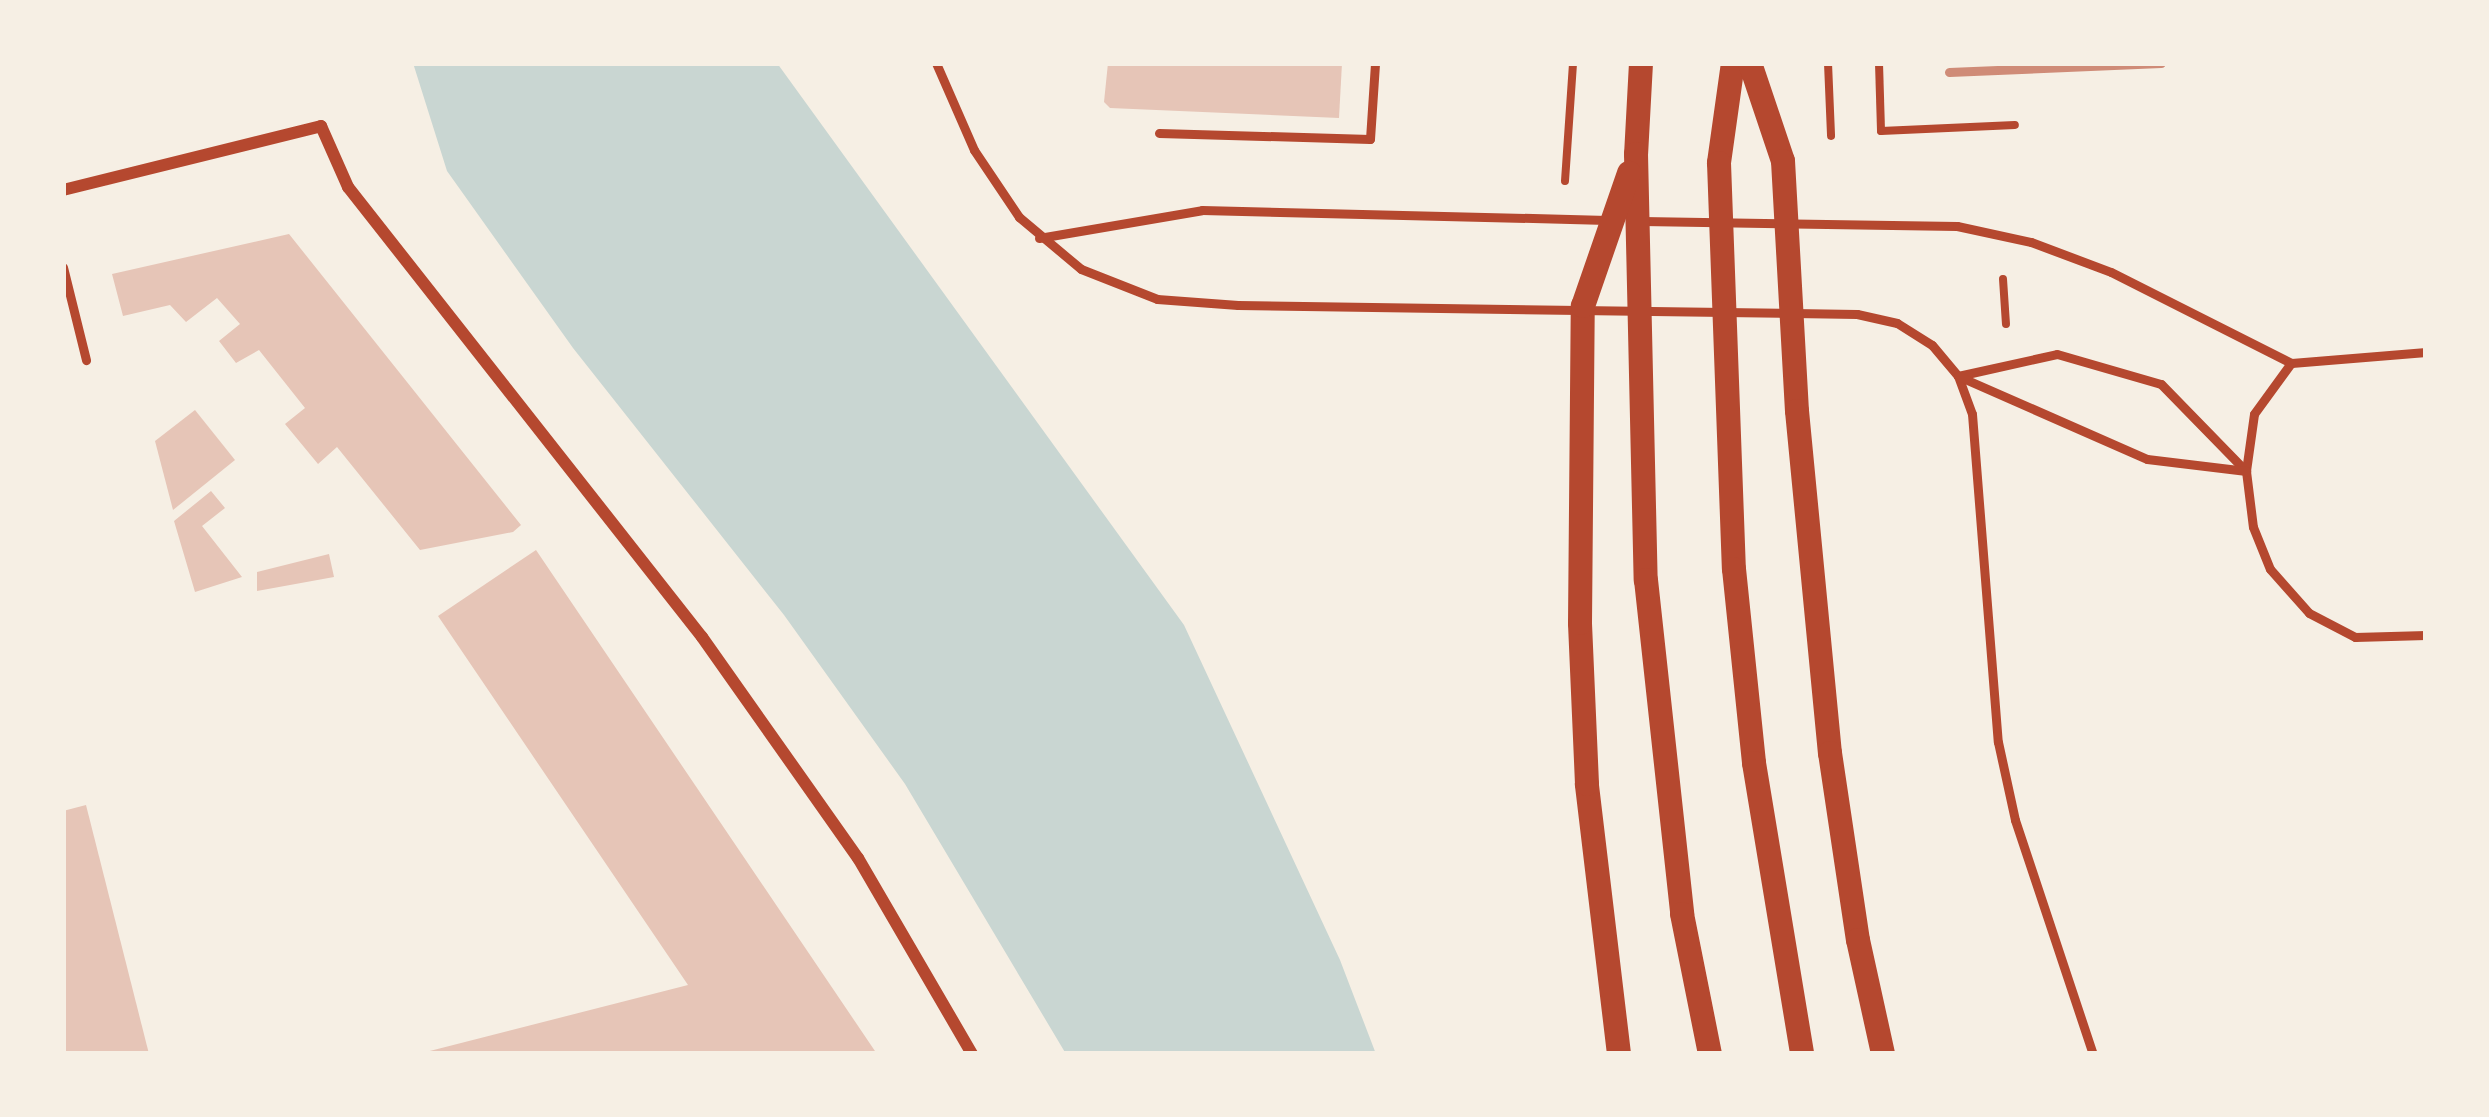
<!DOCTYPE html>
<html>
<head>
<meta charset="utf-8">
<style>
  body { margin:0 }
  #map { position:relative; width:2489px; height:1117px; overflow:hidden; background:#f6efe4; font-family:"Public Sans",sans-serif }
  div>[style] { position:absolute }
  .water>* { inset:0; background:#c9d6d2 }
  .building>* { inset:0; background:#e6c5b7 }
  .path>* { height:8px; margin:-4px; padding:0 4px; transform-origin:4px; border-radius:4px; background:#b5482f }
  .service>* { height:9px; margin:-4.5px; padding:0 4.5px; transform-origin:4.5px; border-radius:4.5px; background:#b5482f }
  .minor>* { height:12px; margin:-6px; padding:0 6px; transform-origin:6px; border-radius:6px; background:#b5482f }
  .secondary>* { height:24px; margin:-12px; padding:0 12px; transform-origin:12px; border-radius:12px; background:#b5482f }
  .rail>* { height:9px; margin:-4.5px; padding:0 4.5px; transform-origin:4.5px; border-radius:4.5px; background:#cf8b77 }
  span { translate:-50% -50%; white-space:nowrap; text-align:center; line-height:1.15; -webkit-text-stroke:9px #f6efe4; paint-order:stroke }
  .frame { position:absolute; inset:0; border:66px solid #f6efe4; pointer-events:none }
</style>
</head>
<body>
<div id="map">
  <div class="water">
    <i style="clip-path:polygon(413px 63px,777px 63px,1184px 625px,1340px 960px,1376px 1054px,1066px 1054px,905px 784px,784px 615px,573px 348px,447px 171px)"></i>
  </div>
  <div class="building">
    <i style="clip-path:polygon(1108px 63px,1342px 63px,1339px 118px,1110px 108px,1104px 102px)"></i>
    <i style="clip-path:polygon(289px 234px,521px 525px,513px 532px,420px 550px,337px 447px,318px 464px,285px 424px,305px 408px,259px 350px,236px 363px,219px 341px,240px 324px,217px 298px,186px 322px,170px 305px,123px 316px,112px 274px)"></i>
    <i style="clip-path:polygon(195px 410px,235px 460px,173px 510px,155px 441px)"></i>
    <i style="clip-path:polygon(211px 491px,225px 508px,202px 526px,242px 577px,195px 592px,174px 521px)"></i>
    <i style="clip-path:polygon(536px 550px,877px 1054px,418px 1054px,688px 985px,438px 616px)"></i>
    <i style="clip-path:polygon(329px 554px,334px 577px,257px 591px,257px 572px)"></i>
    <i style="clip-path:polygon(86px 805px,149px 1054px,63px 1054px,63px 811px)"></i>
  </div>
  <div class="path">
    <i style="left:1828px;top:63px;width:73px;rotate:87.6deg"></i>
    <i style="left:1879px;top:63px;width:68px;rotate:88.3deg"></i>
    <i style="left:1881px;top:131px;width:134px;rotate:-2.6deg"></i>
    <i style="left:1565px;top:181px;width:118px;rotate:-86.1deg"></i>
    <i style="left:2003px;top:279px;width:45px;rotate:86.2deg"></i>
  </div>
  <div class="service">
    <i style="left:936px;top:63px;width:95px;rotate:66.4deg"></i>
    <i style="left:974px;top:150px;width:81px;rotate:56.1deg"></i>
    <i style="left:1019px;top:217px;width:81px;rotate:40deg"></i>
    <i style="left:1081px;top:269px;width:82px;rotate:21.5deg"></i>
    <i style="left:1157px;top:299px;width:81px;rotate:4.2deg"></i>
    <i style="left:1238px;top:305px;width:619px;rotate:0.83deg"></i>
    <i style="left:1857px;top:314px;width:41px;rotate:12.7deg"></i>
    <i style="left:1897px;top:323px;width:41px;rotate:32.2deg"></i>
    <i style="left:1932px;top:345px;width:40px;rotate:50deg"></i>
    <i style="left:1958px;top:376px;width:40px;rotate:69.8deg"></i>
    <i style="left:1972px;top:414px;width:329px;rotate:85.5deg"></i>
    <i style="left:1998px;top:742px;width:80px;rotate:77.7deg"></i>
    <i style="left:2015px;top:820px;width:247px;rotate:71.6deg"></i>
    <i style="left:1159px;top:133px;width:211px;rotate:1.6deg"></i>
    <i style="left:1370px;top:139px;width:76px;rotate:-86.2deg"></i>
    <i style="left:1642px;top:221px;width:315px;rotate:0.9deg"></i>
    <i style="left:1957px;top:226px;width:76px;rotate:12.2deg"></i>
    <i style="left:2031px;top:242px;width:85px;rotate:20.6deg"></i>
    <i style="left:2111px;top:272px;width:202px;rotate:26.8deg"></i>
    <i style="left:1039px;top:238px;width:165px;rotate:-9.7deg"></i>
    <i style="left:1202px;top:210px;width:405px;rotate:1.4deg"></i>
    <i style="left:63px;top:267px;width:96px;rotate:76.1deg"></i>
    <i style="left:2426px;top:352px;width:135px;rotate:175.3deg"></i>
    <i style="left:2291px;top:363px;width:63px;rotate:126deg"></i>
    <i style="left:2254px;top:414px;width:58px;rotate:98deg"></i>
    <i style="left:2246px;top:471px;width:56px;rotate:82.9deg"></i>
    <i style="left:2253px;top:527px;width:45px;rotate:68deg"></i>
    <i style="left:2270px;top:569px;width:59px;rotate:48.4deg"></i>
    <i style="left:2309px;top:613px;width:52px;rotate:27.6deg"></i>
    <i style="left:2355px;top:637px;width:71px;rotate:-1.6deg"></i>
    <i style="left:1958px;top:376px;width:101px;rotate:-12.5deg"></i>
    <i style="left:2057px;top:354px;width:108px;rotate:16.1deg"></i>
    <i style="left:2161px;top:384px;width:122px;rotate:45.7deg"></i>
    <i style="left:1958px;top:376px;width:206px;rotate:23.7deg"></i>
    <i style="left:2147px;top:459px;width:100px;rotate:6.9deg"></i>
  </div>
  <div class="minor">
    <i style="left:63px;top:190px;width:266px;rotate:-13.9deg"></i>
    <i style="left:321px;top:126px;width:67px;rotate:66.1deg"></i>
    <i style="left:348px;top:187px;width:573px;rotate:51.81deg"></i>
    <i style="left:702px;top:637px;width:271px;rotate:54.8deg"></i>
    <i style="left:858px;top:858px;width:227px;rotate:59.8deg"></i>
  </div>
  <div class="secondary">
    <i style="left:1641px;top:63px;width:91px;rotate:93.1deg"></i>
    <i style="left:1636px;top:154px;width:426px;rotate:88.7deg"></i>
    <i style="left:1646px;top:580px;width:336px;rotate:83.8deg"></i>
    <i style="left:1682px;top:914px;width:143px;rotate:78.7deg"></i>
    <i style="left:1733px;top:63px;width:101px;rotate:98deg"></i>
    <i style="left:1719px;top:163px;width:406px;rotate:87.9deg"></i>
    <i style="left:1734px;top:569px;width:195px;rotate:84.1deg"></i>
    <i style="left:1754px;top:763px;width:295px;rotate:80.6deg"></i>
    <i style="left:1750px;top:63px;width:103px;rotate:71.4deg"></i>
    <i style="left:1783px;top:161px;width:250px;rotate:86.8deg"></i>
    <i style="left:1797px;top:411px;width:344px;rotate:84.5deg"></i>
    <i style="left:1830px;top:753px;width:189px;rotate:81.5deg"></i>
    <i style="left:1858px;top:940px;width:117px;rotate:77.6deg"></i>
    <i style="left:1619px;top:1054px;width:272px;rotate:-96.8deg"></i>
    <i style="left:1587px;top:784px;width:161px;rotate:-92.5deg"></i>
    <i style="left:1580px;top:623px;width:317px;rotate:-89.5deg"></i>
    <i style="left:1583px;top:306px;width:141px;rotate:-70.9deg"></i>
  </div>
  <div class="rail">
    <i style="left:1949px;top:72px;width:212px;rotate:-2.4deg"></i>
  </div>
  <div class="frame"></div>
</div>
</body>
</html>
